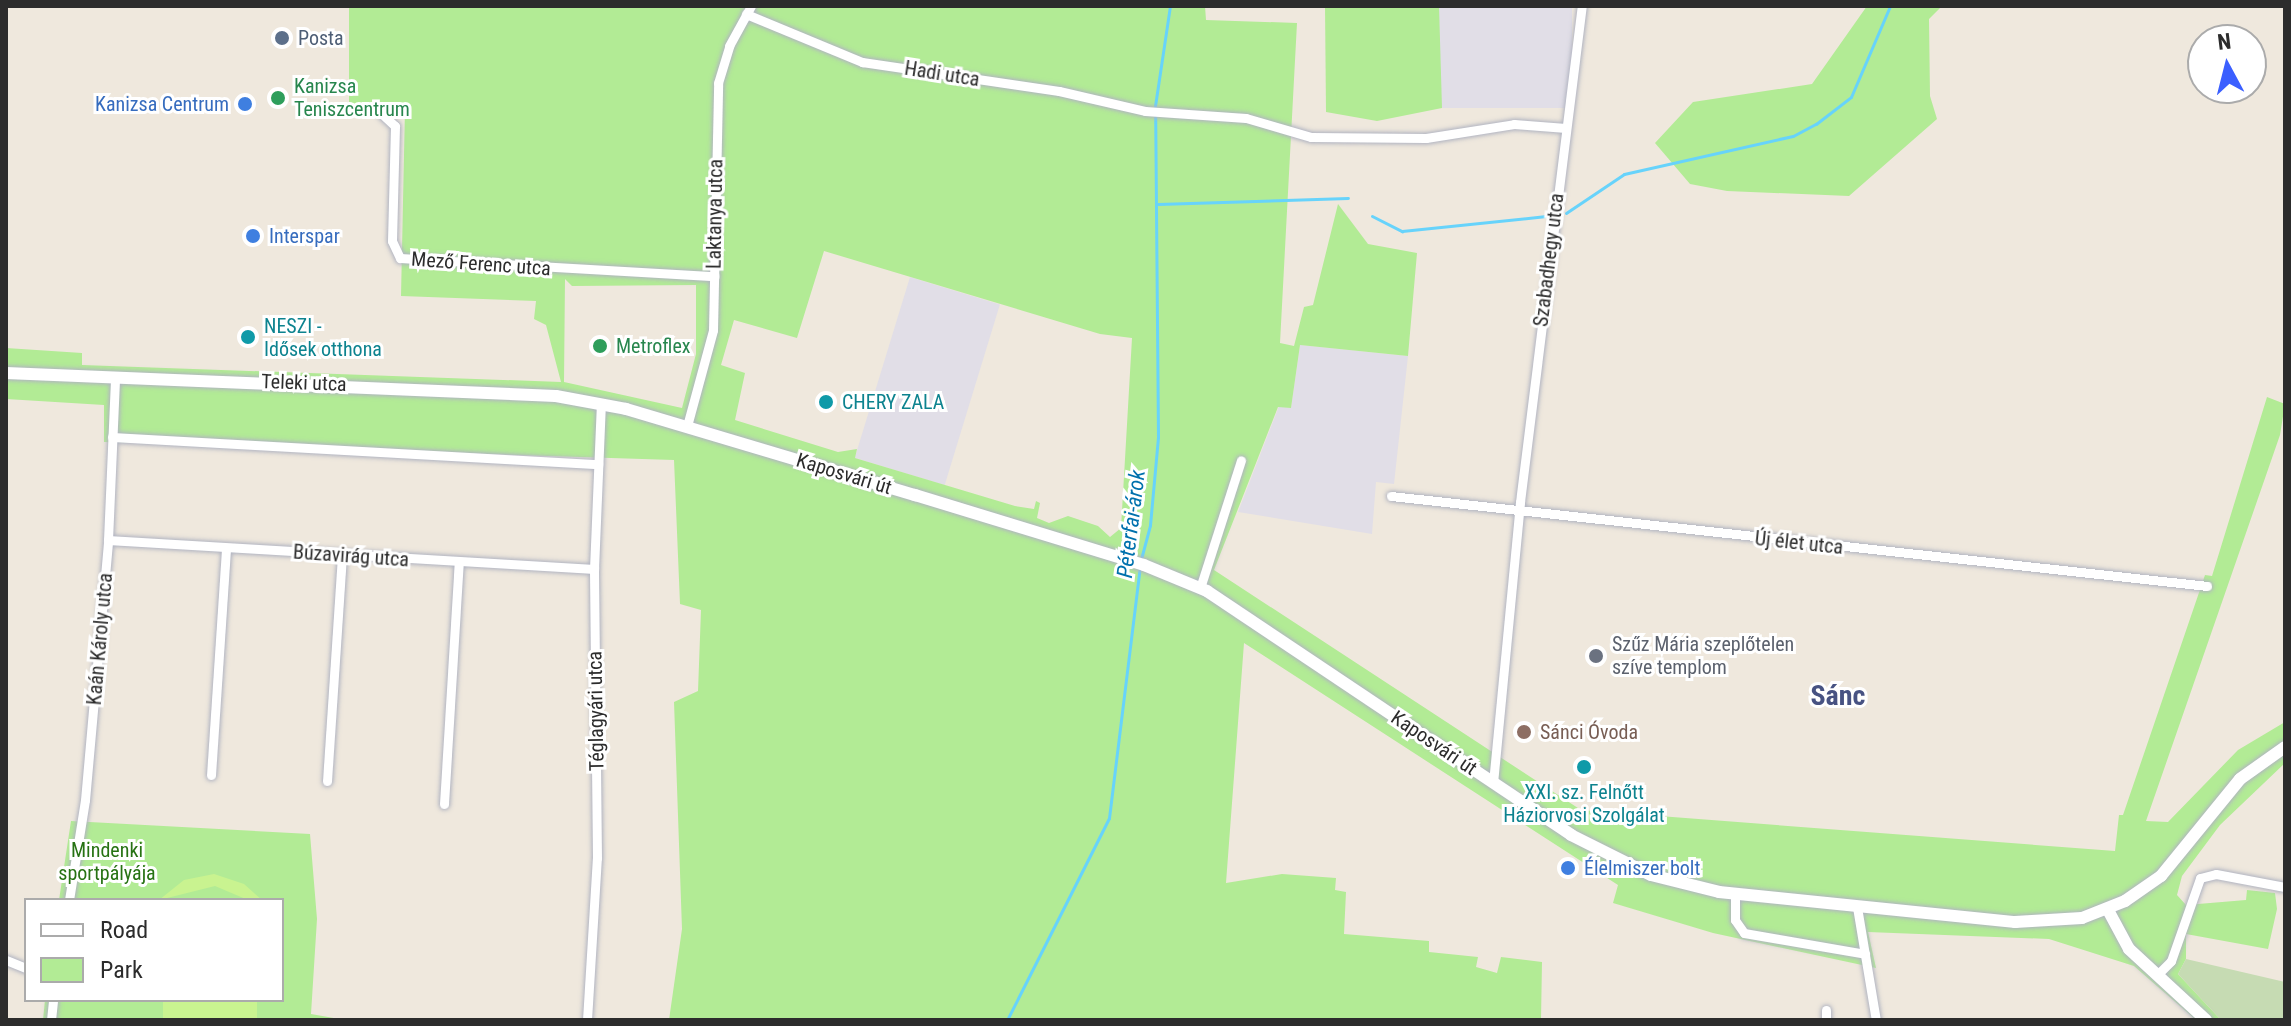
<!DOCTYPE html>
<html>
<head>
<meta charset="utf-8">
<style>
  body { margin:0 }
  #map { position:relative; width:2291px; height:1026px; overflow:hidden; background:#efe8dd; font-family:"Roboto Condensed",sans-serif }
  div>[style] { position:absolute }
  .industrial>* { inset:0; background:#e1dee7; transform-origin:0 0 }
  .green>* { inset:0; background:#b2eb95 }
  .cemetery>* { inset:0; background:#c6dbb3 }
  .pitch>* { inset:0; background:#c9f390; transform-origin:0 0 }
  .stream>* { height:3px; margin:-1.5px; padding:0 1.5px; transform-origin:1.5px; border-radius:1.5px; background:#67d3fb }
  .roads { filter:drop-shadow(0 0 2px #b1b4c1) drop-shadow(0 0 2px #b1b4c1) }
  .street>* { height:9px; margin:-4.5px; padding:0 4.5px; transform-origin:4.5px; border-radius:4.5px; background:#fff }
  .secondary>* { height:12px; margin:-6px; padding:0 6px; transform-origin:6px; border-radius:6px; background:#fff }
  .dots>* { width:22px; height:22px; translate:-50% -50%; box-sizing:border-box; border:4px solid #fff; border-radius:50% }
  span { translate:-50% -50%; white-space:nowrap; text-align:center; line-height:1.15; -webkit-text-stroke:6px #fff; paint-order:stroke }
  .service-label { font-size:20px; color:#4e5e75 }
  .left { translate:0 -50%; text-align:left }
  .street-label { font-size:20px; color:#2c2c2c }
  .leisure-label { font-size:20px; color:#27864d }
  .shop-label { font-size:20px; color:#366cbe }
  .right { translate:-100% -50%; text-align:right }
  .culture-label { font-size:20px; color:#0d838f }
  .worship-label { font-size:20px; color:#5b616d }
  .education-label { font-size:20px; color:#785e54 }
  .park-label { font-size:20px; color:#277213 }
  .water-label { font-size:22px; color:#0071ad; font-style:italic }
  .district-label { font-size:28px; color:#475282; font-weight:700 }
  .frame { position:absolute; inset:0; border:8px solid #2c2c2c; pointer-events:none }
  .legend { position:absolute; left:24px; top:898px; width:260px; height:104px; box-sizing:border-box; background:#fff; border:2px solid #ababab; margin:0; padding:10px 14px; list-style:none; font-size:24px; color:#2c2c2c }
  .legend li { display:flex; align-items:center; gap:16px; height:40px }
  .legend b { width:40px; border:2px solid #ababab }
  .north { position:absolute; left:2187px; top:24px; width:80px; height:80px; box-sizing:border-box; background:#fff; border:2px solid #ababab; border-radius:50%; rotate:353deg; font-size:22px; font-weight:700; line-height:32px; text-align:center; color:#2c2c2c }
  .north::after { content:''; display:block; margin:auto; width:28px; height:36px; background:#3b5fff; clip-path:polygon(50% 0,100% 100%,50% 72%,0 100%) }
</style>
</head>
<body>
<div id="map">
  <div class="industrial">
    <i style="left:1439px;top:6px;width:133px;height:102px"></i>
    <i style="left:910px;top:277px;width:94px;height:189px;rotate:17deg"></i>
    <i style="clip-path:polygon(1300px 345px,1408px 356px,1394px 484px,1376px 482px,1372px 534px,1238px 512px,1279px 406px,1291px 408px)"></i>
  </div>
  <div class="green">
    <i style="clip-path:polygon(evenodd,349px 6px,1205px 6px,1206px 20px,1297px 23px,1280px 343px,1294px 346px,1304px 307px,1313px 305px,1338px 204px,1368px 244px,1417px 253px,1408px 356px,1300px 345px,1291px 408px,1278px 407px,1214px 570px,1581px 810px,2115px 851px,2119px 815px,2123px 815px,2205px 575px,2212px 576px,2267px 397px,2285px 404px,2280px 435px,2146px 821px,2168px 822px,2238px 750px,2285px 722px,2285px 763px,2220px 825px,2182px 876px,2177px 895px,2186px 905px,2246px 900px,2247px 890px,2275px 893px,2277px 909px,2268px 949px,2186px 934px,2186px 959px,2178px 974px,2221px 1020px,2196px 1020px,2134px 966px,2049px 939px,1868px 932px,1876px 968px,1713px 933px,1613px 903px,1618px 885px,1244px 643px,1226px 883px,1282px 874px,1336px 878px,1335px 890px,1346px 892px,1344px 934px,1429px 941px,1429px 952px,1478px 957px,1476px 967px,1497px 973px,1501px 957px,1542px 962px,1541px 1020px,669px 1020px,682px 929px,674px 702px,698px 691px,701px 610px,680px 604px,674px 460px,104px 442px,104px 405px,6px 399px,6px 348px,82px 353px,82px 365px,561px 382px,546px 325px,534px 319px,536px 301px,401px 296px,405px 108px,349px 106px,349px 6px,824px 251px,1100px 334px,1132px 338px,1121px 528px,1110px 537px,1098px 526px,1068px 516px,1049px 523px,1037px 518px,1040px 503px,1036px 501px,1034px 509px,1015px 506px,855px 458px,857px 449px,838px 452px,735px 420px,745px 373px,721px 365px,734px 320px,797px 338px,824px 251px,349px 6px,565px 279px,572px 286px,696px 285px,696px 354px,682px 408px,564px 382px,565px 279px)"></i>
    <i style="clip-path:polygon(1325px 6px,1439px 6px,1442px 108px,1377px 121px,1326px 112px)"></i>
    <i style="clip-path:polygon(1867px 6px,1942px 6px,1929px 19px,1930px 96px,1937px 119px,1849px 196px,1727px 191px,1690px 184px,1655px 143px,1693px 102px,1812px 84px)"></i>
    <i style="clip-path:polygon(71px 821px,310px 834px,317px 919px,311px 1014px,345px 1020px,43px 1020px,45px 1000px,282px 1000px,282px 900px,59px 900px)"></i>
  </div>
  <div class="cemetery">
    <i style="clip-path:polygon(2186px 959px,2285px 982px,2285px 1020px,2221px 1020px,2178px 974px)"></i>
  </div>
  <div class="pitch">
    <i style="clip-path:polygon(214px 874px,244px 884px,262px 900px,248px 900px,215px 886px,159px 900px,184px 880px)"></i>
    <i style="left:163px;top:1000px;width:94px;height:20px"></i>
  </div>
  <div class="stream">
    <i style="left:1158px;top:204px;width:190px;rotate:-1.8deg"></i>
    <i style="left:1566px;top:213px;width:70px;rotate:-33.9deg"></i>
    <i style="left:1624px;top:174px;width:173px;rotate:-12.7deg"></i>
    <i style="left:1793px;top:136px;width:26px;rotate:-28deg"></i>
    <i style="left:1816px;top:124px;width:44px;rotate:-37.6deg"></i>
    <i style="left:1851px;top:97px;width:99px;rotate:-66.8deg"></i>
    <i style="left:1372px;top:216px;width:34px;rotate:27deg"></i>
    <i style="left:1402px;top:231px;width:145px;rotate:-5.9deg"></i>
    <i style="left:1141px;top:559px;width:35px;rotate:-75deg"></i>
    <i style="left:1150px;top:525px;width:88px;rotate:-84.8deg"></i>
    <i style="left:1158px;top:437px;width:331px;rotate:-90.5deg"></i>
    <i style="left:1155px;top:106px;width:101px;rotate:-81.5deg"></i>
    <i style="left:1007px;top:1020px;width:226px;rotate:-63.2deg"></i>
    <i style="left:1109px;top:818px;width:253px;rotate:-83deg"></i>
  </div>
  <div class="roads">
    <div class="street">
      <i style="left:746px;top:14px;width:126px;rotate:22.5deg"></i>
      <i style="left:862px;top:62px;width:199px;rotate:8.4deg"></i>
      <i style="left:1059px;top:91px;width:88px;rotate:13.1deg"></i>
      <i style="left:1145px;top:111px;width:101px;rotate:4deg"></i>
      <i style="left:1246px;top:118px;width:68px;rotate:16.3deg"></i>
      <i style="left:1311px;top:137px;width:115px;rotate:0.5deg"></i>
      <i style="left:1426px;top:138px;width:89px;rotate:-9deg"></i>
      <i style="left:1514px;top:124px;width:52px;rotate:4.4deg"></i>
      <i style="left:382px;top:114px;width:18px;rotate:43deg"></i>
      <i style="left:395px;top:126px;width:115px;rotate:91.5deg"></i>
      <i style="left:392px;top:241px;width:19px;rotate:65deg"></i>
      <i style="left:400px;top:258px;width:315px;rotate:3.3deg"></i>
      <i style="left:687px;top:426px;width:99px;rotate:-74.8deg"></i>
      <i style="left:713px;top:330px;width:247px;rotate:-88.8deg"></i>
      <i style="left:718px;top:83px;width:39px;rotate:-73deg"></i>
      <i style="left:729px;top:46px;width:46px;rotate:-61.2deg"></i>
      <i style="left:112px;top:437px;width:487px;rotate:3.2deg"></i>
      <i style="left:1391px;top:496px;width:821px;rotate:6.29deg"></i>
      <i style="left:108px;top:540px;width:487px;rotate:3.4deg"></i>
      <i style="left:1200px;top:588px;width:134px;rotate:-72.2deg"></i>
      <i style="left:211px;top:775px;width:227px;rotate:-86.2deg"></i>
      <i style="left:327px;top:781px;width:226px;rotate:-86.2deg"></i>
      <i style="left:1493px;top:783px;width:282px;rotate:-84.5deg"></i>
      <i style="left:1520px;top:502px;width:500px;rotate:-82.9deg"></i>
      <i style="left:444px;top:804px;width:242px;rotate:-86.5deg"></i>
      <i style="left:1735px;top:894px;width:26px;rotate:90deg"></i>
      <i style="left:1735px;top:920px;width:16px;rotate:55deg"></i>
      <i style="left:1744px;top:933px;width:123px;rotate:9.8deg"></i>
      <i style="left:69px;top:900px;width:101px;rotate:-80.9deg"></i>
      <i style="left:85px;top:800px;width:261px;rotate:-84.9deg"></i>
      <i style="left:108px;top:540px;width:163px;rotate:-87.5deg"></i>
      <i style="left:1857px;top:907px;width:115px;rotate:80.5deg"></i>
      <i style="left:6px;top:960px;width:22px;rotate:22deg"></i>
      <i style="left:2159px;top:973px;width:17px;rotate:-45deg"></i>
      <i style="left:2171px;top:961px;width:88px;rotate:-70.7deg"></i>
      <i style="left:2200px;top:878px;width:16px;rotate:-14deg"></i>
      <i style="left:2216px;top:874px;width:70px;rotate:10.7deg"></i>
      <i style="left:1826px;top:1010px;width:10px;rotate:90deg"></i>
      <i style="left:51px;top:1020px;width:20px;rotate:-84deg"></i>
      <i style="left:587px;top:1020px;width:162px;rotate:-86.5deg"></i>
      <i style="left:597px;top:858px;width:289px;rotate:-90.6deg"></i>
      <i style="left:594px;top:569px;width:166px;rotate:-87.6deg"></i>
    </div>
    <div class="secondary">
      <i style="left:6px;top:373px;width:550px;rotate:2.39deg"></i>
      <i style="left:556px;top:396px;width:71px;rotate:10.5deg"></i>
      <i style="left:626px;top:409px;width:302px;rotate:16.6deg"></i>
      <i style="left:915px;top:495px;width:239px;rotate:17deg"></i>
      <i style="left:1144px;top:565px;width:68px;rotate:22.4deg"></i>
      <i style="left:1207px;top:591px;width:438px;rotate:33.8deg"></i>
      <i style="left:1571px;top:835px;width:89px;rotate:26.6deg"></i>
      <i style="left:1651px;top:875px;width:70px;rotate:14deg"></i>
      <i style="left:1719px;top:892px;width:298px;rotate:5.8deg"></i>
      <i style="left:2015px;top:922px;width:67px;rotate:-3.4deg"></i>
      <i style="left:2082px;top:918px;width:46px;rotate:-21.6deg"></i>
      <i style="left:2125px;top:901px;width:44px;rotate:-34.8deg"></i>
      <i style="left:2161px;top:876px;width:125px;rotate:-50.8deg"></i>
      <i style="left:2240px;top:779px;width:55px;rotate:-35.4deg"></i>
      <i style="left:2108px;top:910px;width:44px;rotate:61.7deg"></i>
      <i style="left:2129px;top:949px;width:105px;rotate:42.7deg"></i>
    </div>
  </div>
  <div class="dots">
    <i style="left:282px;top:38px;background:#5c6f8a"></i>
    <i style="left:278px;top:98px;background:#2e9e5b"></i>
    <i style="left:245px;top:104px;background:#3f7fe0"></i>
    <i style="left:253px;top:236px;background:#3f7fe0"></i>
    <i style="left:248px;top:337px;background:#0f9aa8"></i>
    <i style="left:600px;top:346px;background:#2e9e5b"></i>
    <i style="left:826px;top:402px;background:#0f9aa8"></i>
    <i style="left:1596px;top:656px;background:#6b7280"></i>
    <i style="left:1524px;top:732px;background:#8d6e63"></i>
    <i style="left:1584px;top:767px;background:#0f9aa8"></i>
    <i style="left:1568px;top:868px;background:#3f7fe0"></i>
  </div>
  <div class="service-label">
    <span class="left" style="left:298px;top:38px">Posta</span>
  </div>
  <div class="street-label">
    <span style="left:942px;top:74px;rotate:9deg">Hadi utca</span>
    <span style="left:715px;top:214px;rotate:-89deg">Laktanya utca</span>
    <span style="left:1549px;top:260px;rotate:-83deg">Szabadhegy utca</span>
    <span style="left:481px;top:264px;rotate:4deg">Mező Ferenc utca</span>
    <span style="left:304px;top:383px;rotate:2deg">Teleki utca</span>
    <span style="left:844px;top:474px;rotate:17deg">Kaposvári út</span>
    <span style="left:1799px;top:543px;rotate:6deg">Új élet utca</span>
    <span style="left:351px;top:556px;rotate:4deg">Búzavirág utca</span>
    <span style="left:100px;top:639px;rotate:-85deg">Kaán Károly utca</span>
    <span style="left:596px;top:711px;rotate:-91deg">Téglagyári utca</span>
    <span style="left:1434px;top:743px;rotate:34deg">Kaposvári út</span>
  </div>
  <div class="leisure-label">
    <span class="left" style="left:294px;top:98px">Kanizsa<br>Teniszcentrum</span>
    <span class="left" style="left:616px;top:346px">Metroflex</span>
  </div>
  <div class="shop-label">
    <span class="right" style="left:229px;top:104px">Kanizsa Centrum</span>
    <span class="left" style="left:269px;top:236px">Interspar</span>
    <span class="left" style="left:1584px;top:868px">Élelmiszer bolt</span>
  </div>
  <div class="culture-label">
    <span class="left" style="left:264px;top:338px">NESZI -<br>Idősek otthona</span>
    <span class="left" style="left:842px;top:402px">CHERY ZALA</span>
    <span style="left:1584px;top:804px">XXI. sz. Felnőtt<br>Háziorvosi Szolgálat</span>
  </div>
  <div class="worship-label">
    <span class="left" style="left:1612px;top:656px">Szűz Mária szeplőtelen<br>szíve templom</span>
  </div>
  <div class="education-label">
    <span class="left" style="left:1540px;top:732px">Sánci Óvoda</span>
  </div>
  <div class="park-label">
    <span style="left:107px;top:862px">Mindenki<br>sportpályája</span>
  </div>
  <div class="water-label">
    <span style="left:1131px;top:524px;rotate:-83deg">Péterfai-árok</span>
  </div>
  <div class="district-label">
    <span style="left:1838px;top:696px">Sánc</span>
  </div>
  <div class="frame"></div>
  <ul class="legend">
  <li><b style="height:10px;background:#fff"></b>Road</li>
  <li><b style="height:22px;background:#b2eb95"></b>Park</li>
  </ul>
  <div class="north">N</div>
</div>
</body>
</html>
